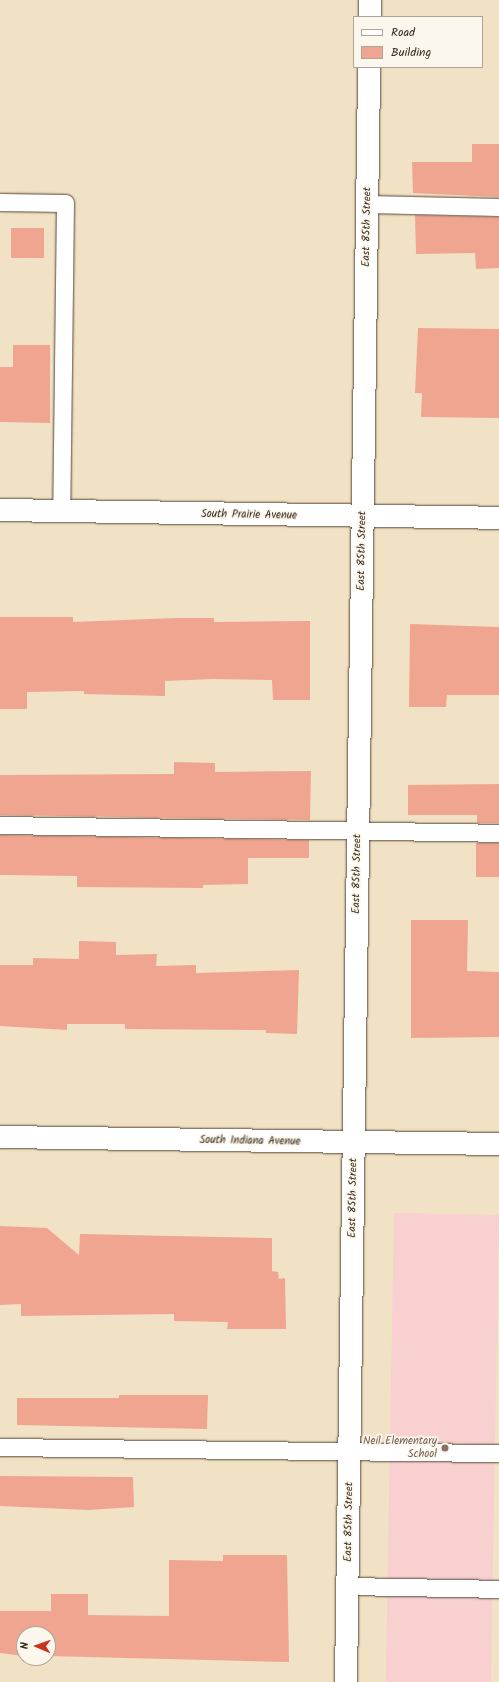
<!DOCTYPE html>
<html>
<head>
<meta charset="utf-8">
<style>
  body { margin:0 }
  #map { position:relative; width:499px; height:1682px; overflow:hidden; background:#f1e2c5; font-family:Kalam,sans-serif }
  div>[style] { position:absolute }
  .built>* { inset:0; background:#f7d0cf; transform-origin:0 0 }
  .building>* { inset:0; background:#f0a590; transform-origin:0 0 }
  .roads { filter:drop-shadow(0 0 1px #564637) drop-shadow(0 0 1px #564637) }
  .service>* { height:17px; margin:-8.5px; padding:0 8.5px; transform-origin:8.5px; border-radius:8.5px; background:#fff }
  .minor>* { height:22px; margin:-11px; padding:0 11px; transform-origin:11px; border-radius:11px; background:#fff }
  .dots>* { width:11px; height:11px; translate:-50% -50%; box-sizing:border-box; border:2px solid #fbf7ec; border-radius:50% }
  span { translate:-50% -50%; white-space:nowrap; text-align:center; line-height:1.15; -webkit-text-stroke:3.5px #fbf7ec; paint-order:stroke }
  .street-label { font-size:11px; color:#3b2a1e }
  .education-label { font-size:11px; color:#785e54 }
  .right { translate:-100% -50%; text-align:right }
  .legend { position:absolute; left:353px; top:16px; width:130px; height:52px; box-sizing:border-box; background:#fbf7ec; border:1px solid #aea59a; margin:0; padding:5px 7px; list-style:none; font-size:12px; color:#3b2a1e }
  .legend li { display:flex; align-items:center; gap:8px; height:20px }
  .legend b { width:20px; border:1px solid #aea59a }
  .north { position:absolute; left:16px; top:1626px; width:40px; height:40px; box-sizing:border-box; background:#fbf7ec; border:1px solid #aea59a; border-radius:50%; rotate:272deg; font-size:11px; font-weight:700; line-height:16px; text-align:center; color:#3b2a1e }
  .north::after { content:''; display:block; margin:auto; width:14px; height:18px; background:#c8321e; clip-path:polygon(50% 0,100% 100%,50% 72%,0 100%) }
</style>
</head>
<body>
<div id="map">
  <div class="built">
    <i style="left:394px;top:1213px;width:105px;height:469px;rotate:1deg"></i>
  </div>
  <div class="building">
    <i style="clip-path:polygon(472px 144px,499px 144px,499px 197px,413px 193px,412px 162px,472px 162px)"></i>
    <i style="clip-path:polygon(415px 215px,499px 217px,499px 268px,476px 269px,475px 253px,416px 254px)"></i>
    <i style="left:11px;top:228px;width:33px;height:30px"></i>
    <i style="clip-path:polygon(418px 328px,499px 329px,499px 418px,421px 417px,422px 393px,415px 393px)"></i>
    <i style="clip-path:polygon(13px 345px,50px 345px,50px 423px,0 422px,0 367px,13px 367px)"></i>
    <i style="clip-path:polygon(0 617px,73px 617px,73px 622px,175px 618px,214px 618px,214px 622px,310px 621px,310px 700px,273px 700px,272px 680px,213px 679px,165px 681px,165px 696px,84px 694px,84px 691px,27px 692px,27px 709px,0 709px)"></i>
    <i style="clip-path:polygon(410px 624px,499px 627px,499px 695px,447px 695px,446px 707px,409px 707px)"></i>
    <i style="clip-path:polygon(174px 762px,215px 763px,215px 772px,311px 771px,310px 820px,0 815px,0 775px,174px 774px)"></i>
    <i style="clip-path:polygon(499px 784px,499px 823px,477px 823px,477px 815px,408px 815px,408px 785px)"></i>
    <i style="clip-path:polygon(0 835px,309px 840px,309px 858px,248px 858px,248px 884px,203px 885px,203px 888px,77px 887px,77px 876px,0 875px)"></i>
    <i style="left:476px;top:843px;width:23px;height:34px"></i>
    <i style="clip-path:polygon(411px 920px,468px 920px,467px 971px,499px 972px,499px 1037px,411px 1038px)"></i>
    <i style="clip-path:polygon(79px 941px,116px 942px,116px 955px,157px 954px,156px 966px,196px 965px,196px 973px,299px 970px,297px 1034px,266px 1033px,266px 1030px,125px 1029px,125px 1024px,67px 1024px,67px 1030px,0 1026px,0 965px,33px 965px,33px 958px,79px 959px)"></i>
    <i style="clip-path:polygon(0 1226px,47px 1228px,79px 1255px,80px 1234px,272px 1238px,272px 1271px,278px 1272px,279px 1279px,285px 1278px,286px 1329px,227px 1329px,228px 1322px,174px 1321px,174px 1314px,21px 1316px,21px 1304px,0 1305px)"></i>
    <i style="clip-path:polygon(119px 1395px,208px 1395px,207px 1429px,17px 1425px,17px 1398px,119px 1398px)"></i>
    <i style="clip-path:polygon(0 1476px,133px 1477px,134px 1507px,88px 1510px,0 1506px)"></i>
    <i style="clip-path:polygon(223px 1555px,287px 1555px,289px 1662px,48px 1656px,48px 1634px,24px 1634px,24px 1656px,0 1653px,0 1611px,51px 1611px,51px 1594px,88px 1594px,88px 1615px,169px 1616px,169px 1560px,223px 1561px)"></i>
  </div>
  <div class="roads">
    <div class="service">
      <i style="left:0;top:202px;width:65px;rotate:0.9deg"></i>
      <i style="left:65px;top:203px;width:308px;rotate:90.7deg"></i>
      <i style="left:367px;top:204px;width:132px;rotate:1.3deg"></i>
      <i style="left:0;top:825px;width:499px;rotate:0.9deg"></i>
      <i style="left:0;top:1447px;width:499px;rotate:0.7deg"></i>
      <i style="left:348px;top:1586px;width:151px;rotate:1.1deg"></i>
    </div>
    <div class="minor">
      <i style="left:370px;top:17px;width:17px;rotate:-90deg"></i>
      <i style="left:0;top:510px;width:499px;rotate:0.9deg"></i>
      <i style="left:0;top:1137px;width:499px;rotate:0.8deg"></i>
      <i style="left:346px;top:1682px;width:1615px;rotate:-89.18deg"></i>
    </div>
  </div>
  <div class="dots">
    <i style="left:445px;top:1448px;background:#8d6e63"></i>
  </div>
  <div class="street-label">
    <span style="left:367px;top:227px;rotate:-89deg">East 85th Street</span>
    <span style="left:249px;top:515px;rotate:1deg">South Prairie Avenue</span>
    <span style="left:362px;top:551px;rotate:-89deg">East 85th Street</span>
    <span style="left:357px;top:874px;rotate:-89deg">East 85th Street</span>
    <span style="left:250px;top:1141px;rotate:1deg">South Indiana Avenue</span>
    <span style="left:353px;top:1198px;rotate:-89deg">East 85th Street</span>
    <span style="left:349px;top:1522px;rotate:-89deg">East 85th Street</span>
  </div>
  <div class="education-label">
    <span class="right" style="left:437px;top:1448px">Neil Elementary<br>School</span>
  </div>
  <ul class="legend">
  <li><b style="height:5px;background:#fff"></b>Road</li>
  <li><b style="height:11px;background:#f0a590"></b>Building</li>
  </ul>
  <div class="north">N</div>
</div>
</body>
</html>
